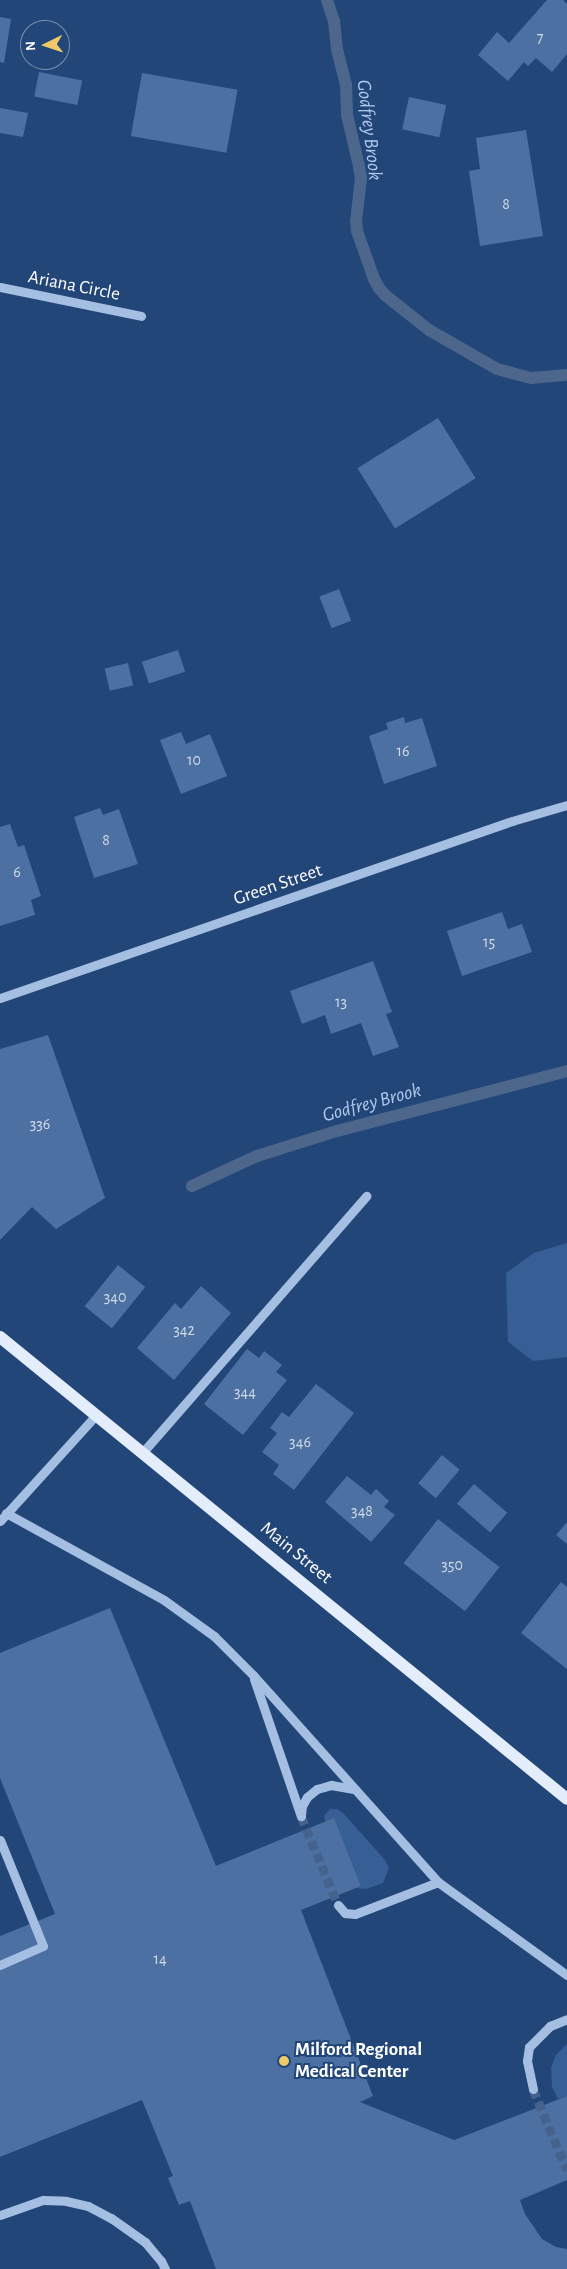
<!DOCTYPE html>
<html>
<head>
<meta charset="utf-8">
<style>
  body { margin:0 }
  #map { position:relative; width:567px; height:2269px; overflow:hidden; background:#234678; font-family:"Alegreya Sans",sans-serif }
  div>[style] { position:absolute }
  .green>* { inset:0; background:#375f95 }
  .stream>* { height:12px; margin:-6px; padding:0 6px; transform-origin:6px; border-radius:6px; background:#4d668b }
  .building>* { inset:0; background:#4c70a2; transform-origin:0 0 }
  .minor-tunnel>* { height:9px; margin-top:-4.5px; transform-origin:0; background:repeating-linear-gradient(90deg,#44628c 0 9px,transparent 0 13.5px) }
  .minor>* { height:9px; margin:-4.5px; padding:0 4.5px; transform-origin:4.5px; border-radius:4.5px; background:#a5bfe3 }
  .major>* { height:12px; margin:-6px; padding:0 6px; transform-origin:6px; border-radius:6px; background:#e4edfc }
  .dots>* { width:14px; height:14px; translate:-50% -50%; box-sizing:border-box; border:2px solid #234678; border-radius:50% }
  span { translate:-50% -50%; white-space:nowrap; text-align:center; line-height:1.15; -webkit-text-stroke:4px #234678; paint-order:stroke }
  .number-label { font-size:16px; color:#d2dbe8 }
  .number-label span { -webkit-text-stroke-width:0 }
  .street-label { font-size:19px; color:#fff }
  .poi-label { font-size:19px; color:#fff; font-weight:700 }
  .left { translate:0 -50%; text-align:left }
  .water-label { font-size:20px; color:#b0c9ec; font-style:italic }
  .north { position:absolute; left:20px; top:20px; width:50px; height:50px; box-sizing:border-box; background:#234678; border:1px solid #7b90ae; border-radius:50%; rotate:266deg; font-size:14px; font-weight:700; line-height:20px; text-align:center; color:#fff }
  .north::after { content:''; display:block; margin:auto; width:18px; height:22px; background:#eecb68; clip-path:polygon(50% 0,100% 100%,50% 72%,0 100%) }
</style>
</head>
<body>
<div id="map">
  <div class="green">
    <i style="clip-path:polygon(567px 1243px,567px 1357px,533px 1361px,508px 1342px,506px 1273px,534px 1253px)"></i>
    <i style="clip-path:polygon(330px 1809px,337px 1809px,344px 1814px,385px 1860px,389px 1868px,383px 1883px,366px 1889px,356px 1888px,361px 1886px,334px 1819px,326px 1822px,324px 1816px)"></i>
    <i style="clip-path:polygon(567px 2044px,567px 2096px,558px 2099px,552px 2087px,551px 2068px,556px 2055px)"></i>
  </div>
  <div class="stream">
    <i style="left:327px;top:0;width:22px;rotate:72deg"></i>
    <i style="left:334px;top:21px;width:28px;rotate:84deg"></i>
    <i style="left:337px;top:49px;width:36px;rotate:76deg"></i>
    <i style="left:346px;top:84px;width:31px;rotate:88deg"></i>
    <i style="left:347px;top:115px;width:52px;rotate:76.8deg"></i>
    <i style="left:359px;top:166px;width:12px;rotate:81deg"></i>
    <i style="left:361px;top:178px;width:43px;rotate:96.6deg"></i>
    <i style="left:356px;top:221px;width:10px;rotate:84deg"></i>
    <i style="left:357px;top:231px;width:51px;rotate:70.5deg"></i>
    <i style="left:374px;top:279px;width:10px;rotate:61deg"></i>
    <i style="left:379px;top:288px;width:9px;rotate:49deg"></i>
    <i style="left:385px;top:295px;width:56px;rotate:38.5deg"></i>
    <i style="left:429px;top:330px;width:78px;rotate:29.8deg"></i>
    <i style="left:497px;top:369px;width:35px;rotate:15deg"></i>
    <i style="left:531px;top:378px;width:36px;rotate:-5deg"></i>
    <i style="left:192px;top:1186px;width:72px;rotate:-24.8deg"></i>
    <i style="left:257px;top:1156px;width:84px;rotate:-17.4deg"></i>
    <i style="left:337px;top:1131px;width:238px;rotate:-14.6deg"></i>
  </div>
  <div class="building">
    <i style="clip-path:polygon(547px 0,563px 0,567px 4px,567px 54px,552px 72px,536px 58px,528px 66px,524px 62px,508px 81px,478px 55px,497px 32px,509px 43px)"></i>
    <i style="clip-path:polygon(0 17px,11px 19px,4px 63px,0 62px)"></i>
    <i style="left:39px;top:72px;width:44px;height:25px;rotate:11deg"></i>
    <i style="left:142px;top:73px;width:97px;height:64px;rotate:10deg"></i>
    <i style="left:409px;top:97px;width:38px;height:33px;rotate:12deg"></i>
    <i style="clip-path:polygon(0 108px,28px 113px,23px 137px,0 133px)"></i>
    <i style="clip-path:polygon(526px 130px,543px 236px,480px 246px,469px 171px,480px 169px,476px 138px)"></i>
    <i style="left:438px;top:418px;width:71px;height:95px;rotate:58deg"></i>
    <i style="left:339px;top:589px;width:34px;height:21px;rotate:69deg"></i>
    <i style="left:178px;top:650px;width:23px;height:38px;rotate:72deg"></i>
    <i style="left:128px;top:663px;width:23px;height:24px;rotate:77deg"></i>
    <i style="clip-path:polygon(404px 717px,405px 723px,422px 718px,437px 766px,384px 784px,369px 736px,388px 729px,386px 723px)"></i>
    <i style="clip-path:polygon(181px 732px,186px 744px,210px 734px,227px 776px,181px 794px,160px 740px)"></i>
    <i style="clip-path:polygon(100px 808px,103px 815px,119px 809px,138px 864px,94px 878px,74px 817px)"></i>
    <i style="clip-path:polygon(10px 824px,18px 847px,24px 845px,41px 896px,31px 900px,35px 915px,0 926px,0 827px)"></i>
    <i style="clip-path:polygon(502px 912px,508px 929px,522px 924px,532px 952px,462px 976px,447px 931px)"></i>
    <i style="clip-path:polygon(373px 961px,392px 1012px,386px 1014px,399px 1047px,373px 1056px,361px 1023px,331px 1034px,325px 1015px,302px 1024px,290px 991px)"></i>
    <i style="clip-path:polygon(48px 1035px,105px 1198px,56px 1229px,32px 1207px,0 1240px,0 1049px)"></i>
    <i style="left:118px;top:1265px;width:35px;height:53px;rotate:39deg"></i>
    <i style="clip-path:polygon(201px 1286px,231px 1313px,174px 1380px,137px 1348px,175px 1303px,181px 1309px)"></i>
    <i style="clip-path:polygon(247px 1349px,259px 1358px,264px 1351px,282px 1365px,276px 1372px,287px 1380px,243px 1435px,204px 1404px)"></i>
    <i style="clip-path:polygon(316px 1384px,354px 1413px,294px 1490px,273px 1474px,279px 1465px,262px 1452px,277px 1433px,270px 1428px,282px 1412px,289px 1417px)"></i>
    <i style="left:442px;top:1455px;width:23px;height:37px;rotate:40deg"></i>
    <i style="clip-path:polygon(347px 1476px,371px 1495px,376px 1489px,389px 1501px,384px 1507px,395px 1515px,371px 1542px,325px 1502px)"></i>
    <i style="left:474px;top:1484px;width:44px;height:26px;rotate:41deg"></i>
    <i style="left:438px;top:1519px;width:78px;height:56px;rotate:38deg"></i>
    <i style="clip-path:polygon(567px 1522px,567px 1544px,556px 1535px)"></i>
    <i style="clip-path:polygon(561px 1582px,567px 1587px,567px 1669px,521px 1633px)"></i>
    <i style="clip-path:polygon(110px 1608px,216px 1866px,334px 1818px,361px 1886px,301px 1910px,373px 2096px,360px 2102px,454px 2140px,567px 2096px,567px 2180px,520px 2200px,525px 2214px,542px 2239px,556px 2247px,567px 2249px,567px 2269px,216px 2269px,190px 2201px,179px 2205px,168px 2178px,173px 2176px,142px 2100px,0 2157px,0 1936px,55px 1914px,0 1778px,0 1653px)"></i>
  </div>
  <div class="minor-tunnel">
    <i style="left:301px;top:1816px;width:96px;rotate:67.4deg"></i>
    <i style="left:533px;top:2089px;width:88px;rotate:67.2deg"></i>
  </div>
  <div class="minor">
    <i style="left:0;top:287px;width:144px;rotate:11.6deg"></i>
    <i style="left:0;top:998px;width:542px;rotate:-19.07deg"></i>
    <i style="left:512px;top:821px;width:57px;rotate:-16.2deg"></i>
    <i style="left:143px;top:1452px;width:340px;rotate:-48.9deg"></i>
    <i style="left:6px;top:1513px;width:180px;rotate:28.8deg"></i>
    <i style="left:164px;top:1600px;width:62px;rotate:35.8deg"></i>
    <i style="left:214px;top:1636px;width:55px;rotate:45deg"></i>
    <i style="left:253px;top:1675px;width:278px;rotate:48.2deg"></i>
    <i style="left:438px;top:1882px;width:159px;rotate:35.8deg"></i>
    <i style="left:0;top:1521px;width:143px;rotate:-47.8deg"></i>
    <i style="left:254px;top:1679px;width:145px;rotate:71.1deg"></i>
    <i style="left:301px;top:1815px;width:9px;rotate:-84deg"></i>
    <i style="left:302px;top:1806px;width:10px;rotate:-61deg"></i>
    <i style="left:307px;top:1797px;width:13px;rotate:-39deg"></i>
    <i style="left:317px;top:1789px;width:15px;rotate:-16deg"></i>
    <i style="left:331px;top:1785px;width:23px;rotate:10deg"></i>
    <i style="left:0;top:1840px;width:114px;rotate:67.9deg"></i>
    <i style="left:43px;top:1946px;width:47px;rotate:156.2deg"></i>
    <i style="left:338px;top:1905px;width:11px;rotate:49deg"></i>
    <i style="left:345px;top:1913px;width:10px;rotate:6deg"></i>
    <i style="left:355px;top:1914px;width:89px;rotate:-21.1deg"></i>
    <i style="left:533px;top:2089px;width:29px;rotate:-102deg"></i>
    <i style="left:527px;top:2061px;width:14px;rotate:-82deg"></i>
    <i style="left:529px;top:2047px;width:30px;rotate:-45deg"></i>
    <i style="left:550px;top:2026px;width:18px;rotate:-22deg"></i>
    <i style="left:0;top:2215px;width:46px;rotate:-19.2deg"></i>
    <i style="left:43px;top:2200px;width:23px;rotate:2deg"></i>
    <i style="left:66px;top:2201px;width:23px;rotate:13deg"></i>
    <i style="left:88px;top:2206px;width:26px;rotate:28deg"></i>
    <i style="left:111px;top:2218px;width:42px;rotate:35.2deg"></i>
    <i style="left:145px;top:2242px;width:25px;rotate:50deg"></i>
    <i style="left:161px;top:2261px;width:9px;rotate:63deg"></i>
  </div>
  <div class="major">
    <i style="left:0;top:1337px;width:731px;rotate:39.17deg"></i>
  </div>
  <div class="dots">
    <i style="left:284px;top:2061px;background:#eecb68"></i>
  </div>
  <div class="number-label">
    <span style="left:540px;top:38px">7</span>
    <span style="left:506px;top:204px">8</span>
    <span style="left:403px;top:751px">16</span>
    <span style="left:194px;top:760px">10</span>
    <span style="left:106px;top:840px">8</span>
    <span style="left:17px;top:872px">6</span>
    <span style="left:489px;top:942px">15</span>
    <span style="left:341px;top:1002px">13</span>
    <span style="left:40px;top:1124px">336</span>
    <span style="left:115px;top:1297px">340</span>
    <span style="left:184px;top:1330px">342</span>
    <span style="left:245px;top:1392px">344</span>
    <span style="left:300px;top:1442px">346</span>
    <span style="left:362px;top:1511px">348</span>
    <span style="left:452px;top:1565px">350</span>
    <span style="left:160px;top:1959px">14</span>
  </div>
  <div class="street-label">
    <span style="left:74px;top:286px;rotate:11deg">Ariana Circle</span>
    <span style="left:278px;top:885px;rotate:-19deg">Green Street</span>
    <span style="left:296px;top:1553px;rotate:39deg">Main Street</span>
  </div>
  <div class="poi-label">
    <span class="left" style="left:295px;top:2061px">Milford Regional<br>Medical Center</span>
  </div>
  <div class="water-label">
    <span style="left:369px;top:130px;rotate:83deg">Godfrey Brook</span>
    <span style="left:372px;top:1103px;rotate:-15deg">Godfrey Brook</span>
  </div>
  <div class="north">N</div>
</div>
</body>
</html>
